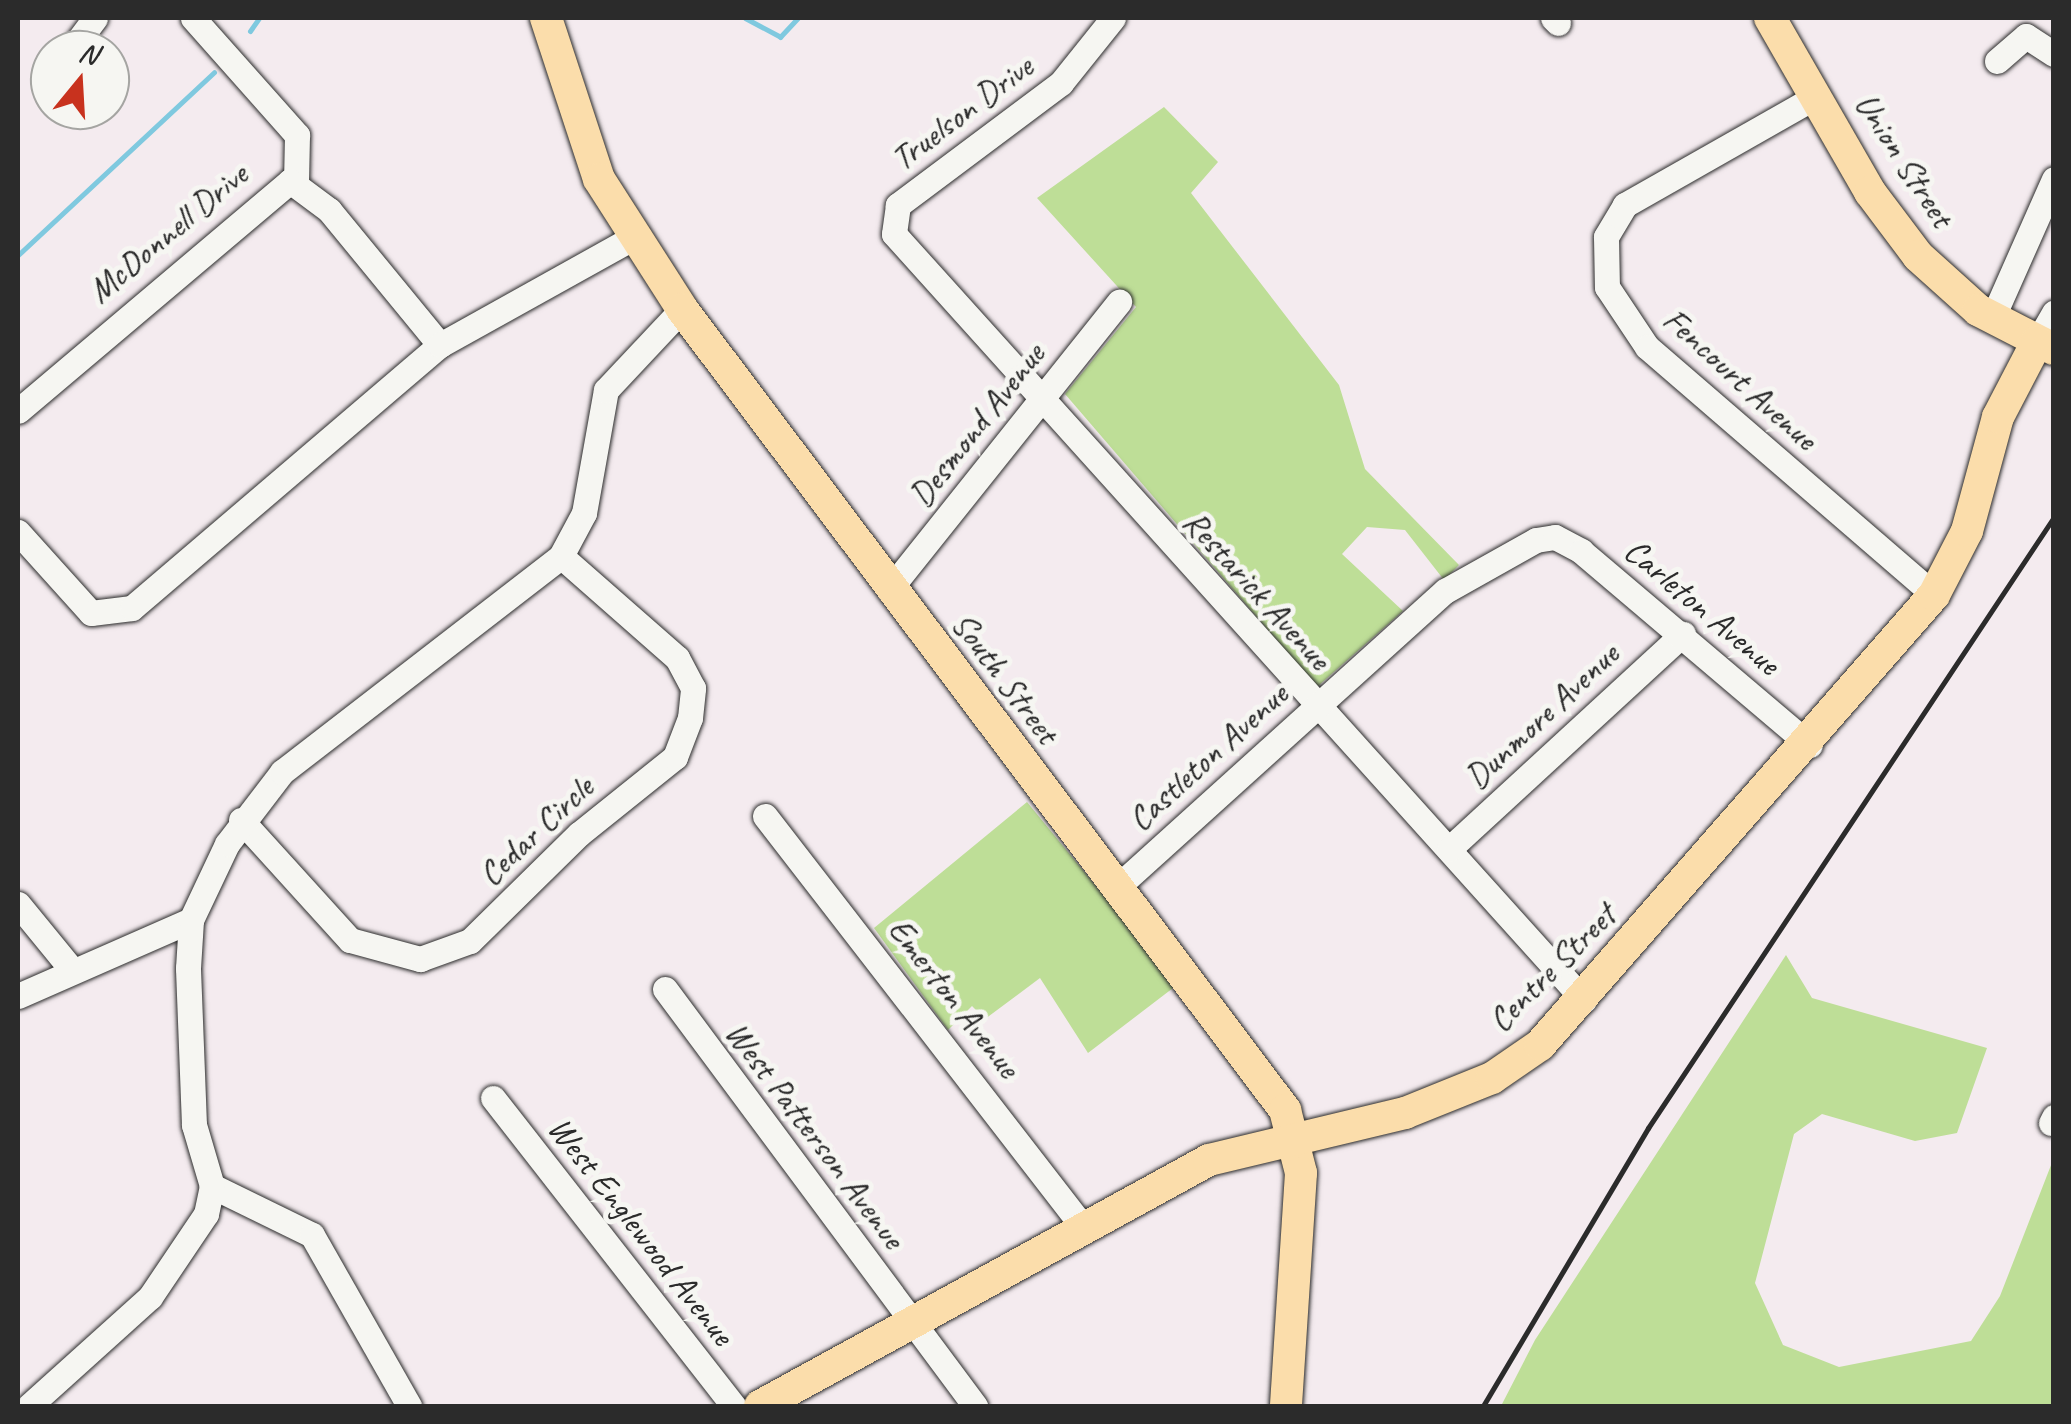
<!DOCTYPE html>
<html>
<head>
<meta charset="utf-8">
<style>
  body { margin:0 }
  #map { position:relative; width:2071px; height:1424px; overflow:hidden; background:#f4ebef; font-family:Caveat,sans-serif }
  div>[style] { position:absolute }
  .green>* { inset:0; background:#bede97 }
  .stream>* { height:5px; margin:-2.5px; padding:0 2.5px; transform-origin:2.5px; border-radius:2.5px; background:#7fc9df }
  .roads { filter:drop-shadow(0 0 2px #2b2b2b) drop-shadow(0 0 2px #2b2b2b) }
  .minor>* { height:25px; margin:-12.5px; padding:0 12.5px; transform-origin:12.5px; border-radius:12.5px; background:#f6f6f2 }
  .major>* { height:32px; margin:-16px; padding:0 16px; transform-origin:16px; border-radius:16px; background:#fbddab }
  .rail>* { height:5px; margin:-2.5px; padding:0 2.5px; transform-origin:2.5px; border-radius:2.5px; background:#2b2b2b }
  span { translate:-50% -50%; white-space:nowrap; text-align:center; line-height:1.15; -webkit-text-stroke:10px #f6f6f2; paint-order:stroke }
  .street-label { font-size:35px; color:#2b2b2b }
  .frame { position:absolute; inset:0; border:20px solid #2b2b2b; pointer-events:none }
  .north { position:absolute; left:30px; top:30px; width:100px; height:100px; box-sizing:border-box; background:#f6f6f2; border:2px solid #a5a5a2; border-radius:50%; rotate:18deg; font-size:28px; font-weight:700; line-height:40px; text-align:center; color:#2b2b2b }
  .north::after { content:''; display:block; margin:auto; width:35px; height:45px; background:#c8321e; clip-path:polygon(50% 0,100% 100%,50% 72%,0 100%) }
</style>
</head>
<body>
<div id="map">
  <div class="green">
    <i style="clip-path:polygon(1164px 107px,1218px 162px,1191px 193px,1339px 385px,1365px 469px,1459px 565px,1444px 580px,1405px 530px,1367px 527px,1342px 554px,1403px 611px,1317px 687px,1065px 394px,1136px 307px,1037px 198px)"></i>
    <i style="clip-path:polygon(1027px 802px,1177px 985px,1088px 1053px,1040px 978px,985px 1019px,972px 1006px,948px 1030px,874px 928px)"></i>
    <i style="clip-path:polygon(1786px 955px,1812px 998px,1987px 1048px,1957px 1133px,1915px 1141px,1822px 1114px,1794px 1134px,1755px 1283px,1783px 1345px,1839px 1367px,1971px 1341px,2000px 1296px,2053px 1160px,2053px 1406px,1501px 1406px,1535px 1340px)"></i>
  </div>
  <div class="stream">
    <i style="left:745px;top:18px;width:40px;rotate:28deg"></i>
    <i style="left:780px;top:37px;width:26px;rotate:-47deg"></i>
    <i style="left:250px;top:31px;width:16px;rotate:-55deg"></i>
    <i style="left:18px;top:255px;width:268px;rotate:-43deg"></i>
  </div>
  <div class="roads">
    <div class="minor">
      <i style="left:193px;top:18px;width:157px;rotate:48.4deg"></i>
      <i style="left:297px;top:135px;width:48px;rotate:91.2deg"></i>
      <i style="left:1113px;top:18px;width:83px;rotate:128.7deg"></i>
      <i style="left:1061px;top:83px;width:204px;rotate:143.2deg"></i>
      <i style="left:898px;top:205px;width:29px;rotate:98deg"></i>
      <i style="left:894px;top:234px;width:1031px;rotate:47.99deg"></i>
      <i style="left:1553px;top:18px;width:7px;rotate:45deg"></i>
      <i style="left:71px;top:50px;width:40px;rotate:-53deg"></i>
      <i style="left:1997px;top:61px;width:38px;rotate:-41deg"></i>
      <i style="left:2026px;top:36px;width:33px;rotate:33deg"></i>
      <i style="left:1815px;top:97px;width:219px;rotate:150.4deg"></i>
      <i style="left:1625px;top:205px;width:37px;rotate:121deg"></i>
      <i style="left:1606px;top:237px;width:50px;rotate:88.9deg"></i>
      <i style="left:1607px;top:287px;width:72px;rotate:56.3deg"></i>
      <i style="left:1647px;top:347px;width:379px;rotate:40.8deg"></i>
      <i style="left:1992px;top:319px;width:153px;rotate:-66.1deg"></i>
      <i style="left:2037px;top:342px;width:34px;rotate:-60deg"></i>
      <i style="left:18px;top:411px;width:356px;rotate:-40.2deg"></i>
      <i style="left:290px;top:181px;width:49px;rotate:36.6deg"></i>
      <i style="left:329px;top:210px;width:175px;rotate:50.6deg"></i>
      <i style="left:18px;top:532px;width:109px;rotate:48deg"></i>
      <i style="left:91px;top:613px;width:41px;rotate:-7deg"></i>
      <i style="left:132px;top:608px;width:405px;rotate:-40.5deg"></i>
      <i style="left:440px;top:345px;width:222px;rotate:-29.1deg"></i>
      <i style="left:889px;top:590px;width:369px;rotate:-51.4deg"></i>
      <i style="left:765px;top:816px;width:520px;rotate:52.27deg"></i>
      <i style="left:241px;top:820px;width:162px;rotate:47.8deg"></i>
      <i style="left:350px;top:940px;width:73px;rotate:15.2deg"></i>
      <i style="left:420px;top:959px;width:53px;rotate:-19.8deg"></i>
      <i style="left:470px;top:941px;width:153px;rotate:-44.5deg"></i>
      <i style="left:579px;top:834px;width:123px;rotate:-38.7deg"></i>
      <i style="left:675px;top:757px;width:42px;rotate:-69deg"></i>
      <i style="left:690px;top:718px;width:30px;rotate:-84deg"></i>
      <i style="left:693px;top:688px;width:34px;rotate:-118deg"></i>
      <i style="left:677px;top:658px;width:154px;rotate:-138.7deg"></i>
      <i style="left:1449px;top:849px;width:318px;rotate:-42.6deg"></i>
      <i style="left:1115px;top:889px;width:445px;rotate:-42.1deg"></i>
      <i style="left:1445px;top:591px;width:104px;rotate:-29.3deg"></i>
      <i style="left:1536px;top:540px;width:19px;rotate:-9deg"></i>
      <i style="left:1555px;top:537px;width:30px;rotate:28deg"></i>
      <i style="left:1581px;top:551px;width:300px;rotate:40.3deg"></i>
      <i style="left:18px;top:904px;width:85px;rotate:50.7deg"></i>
      <i style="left:665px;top:989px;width:520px;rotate:53.37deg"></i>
      <i style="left:18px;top:996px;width:189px;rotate:-23.7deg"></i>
      <i style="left:493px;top:1098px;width:391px;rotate:52deg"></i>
      <i style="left:2051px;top:1123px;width:7px;rotate:-63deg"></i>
      <i style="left:212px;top:1186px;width:111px;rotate:26.1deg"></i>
      <i style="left:312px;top:1235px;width:197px;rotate:60.4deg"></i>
      <i style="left:29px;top:1406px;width:163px;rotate:-42deg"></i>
      <i style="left:150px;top:1297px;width:100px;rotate:-56deg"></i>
      <i style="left:206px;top:1214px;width:29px;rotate:-78deg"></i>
      <i style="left:212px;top:1186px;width:64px;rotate:-106.4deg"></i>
      <i style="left:194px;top:1125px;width:157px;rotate:-92.2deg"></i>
      <i style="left:188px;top:968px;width:48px;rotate:-86.4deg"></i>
      <i style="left:191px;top:920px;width:84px;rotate:-64.7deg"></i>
      <i style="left:227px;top:844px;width:91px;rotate:-52.6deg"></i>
      <i style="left:282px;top:772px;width:353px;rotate:-37.7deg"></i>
      <i style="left:561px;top:556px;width:49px;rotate:-61.9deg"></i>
      <i style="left:584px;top:513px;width:125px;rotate:-79.9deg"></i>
      <i style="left:606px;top:390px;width:111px;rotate:-46.8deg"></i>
    </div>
    <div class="major">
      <i style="left:546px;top:18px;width:169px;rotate:71.8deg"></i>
      <i style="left:599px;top:179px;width:154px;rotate:57.4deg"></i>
      <i style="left:682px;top:309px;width:1003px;rotate:53.03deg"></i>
      <i style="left:1285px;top:1110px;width:65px;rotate:75.7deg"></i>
      <i style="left:1301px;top:1173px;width:233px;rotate:93.7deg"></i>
      <i style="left:1770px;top:18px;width:201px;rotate:60.1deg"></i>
      <i style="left:1870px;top:192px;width:80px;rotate:53.1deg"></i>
      <i style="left:1918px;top:256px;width:81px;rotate:42deg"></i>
      <i style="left:1978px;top:310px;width:85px;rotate:27.2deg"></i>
      <i style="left:760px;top:1406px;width:512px;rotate:-28.72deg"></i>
      <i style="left:1209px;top:1160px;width:202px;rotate:-13.5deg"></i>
      <i style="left:1405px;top:1113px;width:94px;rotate:-21.9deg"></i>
      <i style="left:1492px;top:1078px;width:58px;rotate:-34.5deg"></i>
      <i style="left:1540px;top:1045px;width:598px;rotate:-48.8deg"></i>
      <i style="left:1934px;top:595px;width:72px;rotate:-62.7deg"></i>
      <i style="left:1967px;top:531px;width:118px;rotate:-74.8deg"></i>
      <i style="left:1998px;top:417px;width:85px;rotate:-62.5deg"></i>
    </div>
  </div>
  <div class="rail">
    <i style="left:1483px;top:1406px;width:323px;rotate:-59.3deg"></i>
    <i style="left:1648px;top:1128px;width:734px;rotate:-56.4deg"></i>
  </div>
  <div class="street-label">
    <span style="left:962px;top:113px;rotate:-37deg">Truelson Drive</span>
    <span style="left:1904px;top:160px;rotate:57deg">Union Street</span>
    <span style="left:168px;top:233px;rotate:-40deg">McDonnell Drive</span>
    <span style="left:1740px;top:379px;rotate:42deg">Fencourt Avenue</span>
    <span style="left:977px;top:425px;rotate:-52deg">Desmond Avenue</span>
    <span style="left:1257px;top:590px;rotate:48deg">Restarick Avenue</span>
    <span style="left:1702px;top:607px;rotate:40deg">Carleton Avenue</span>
    <span style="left:1005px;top:678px;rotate:53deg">South Street</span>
    <span style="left:1542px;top:716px;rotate:-43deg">Dunmore Avenue</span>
    <span style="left:1208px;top:757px;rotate:-42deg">Castleton Avenue</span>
    <span style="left:536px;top:831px;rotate:-43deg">Cedar Circle</span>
    <span style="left:1552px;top:968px;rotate:-45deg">Centre Street</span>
    <span style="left:954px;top:998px;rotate:52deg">Emerton Avenue</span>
    <span style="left:815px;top:1135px;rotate:53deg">West Patterson Avenue</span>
    <span style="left:641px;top:1231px;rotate:52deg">West Englewood Avenue</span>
  </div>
  <div class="frame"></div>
  <div class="north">N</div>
</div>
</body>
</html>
